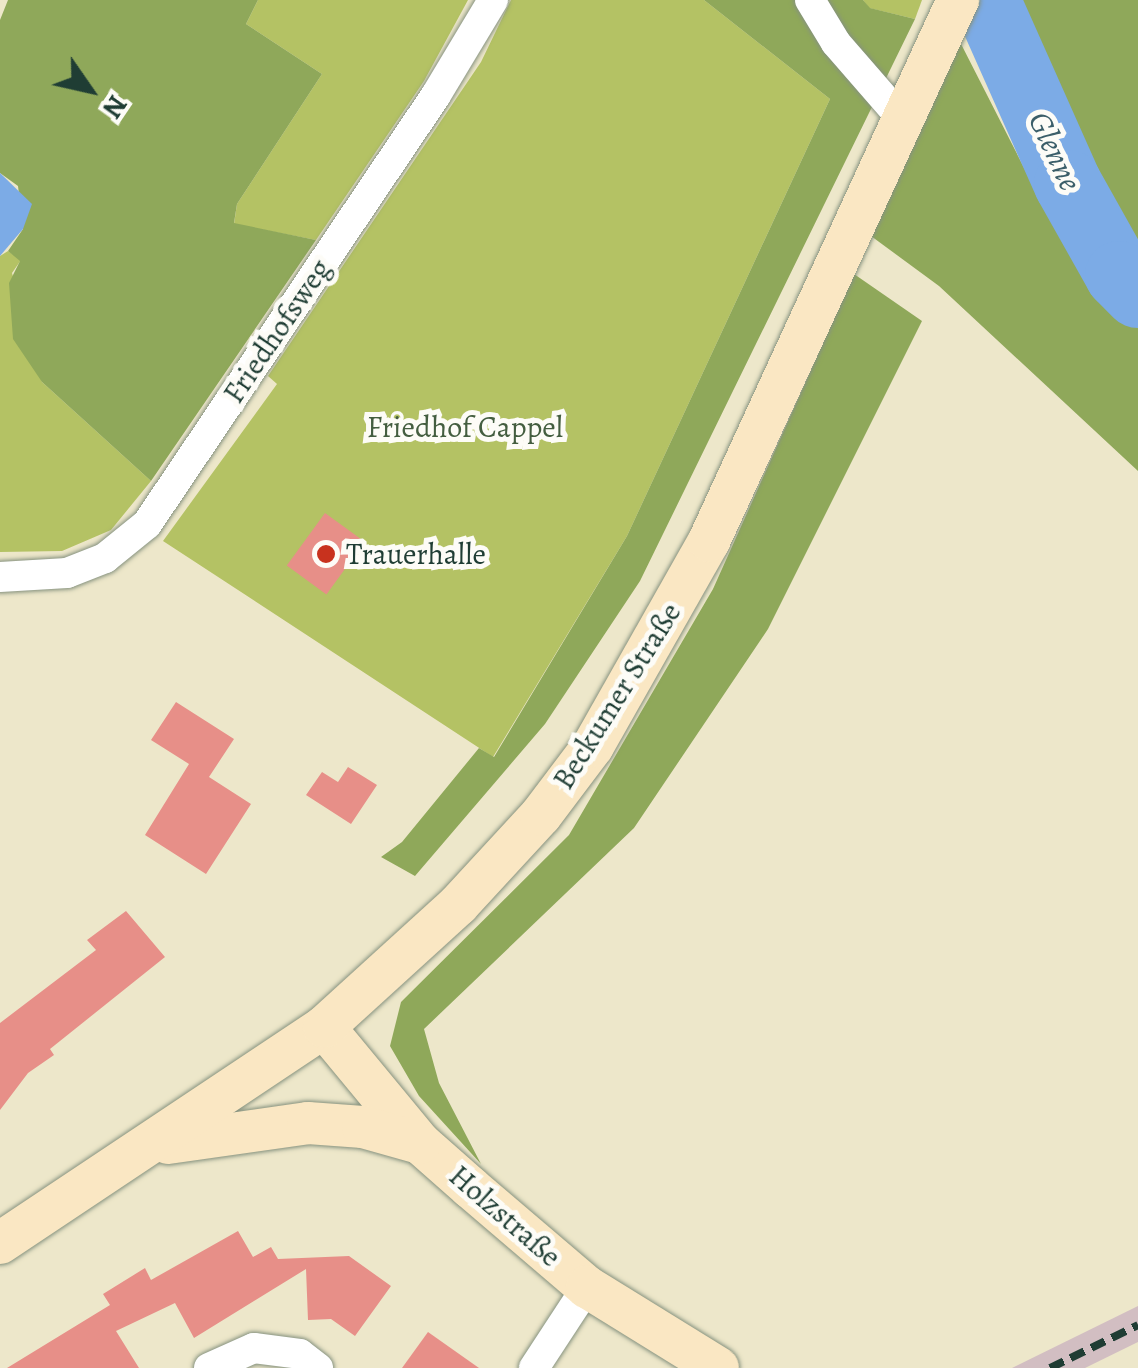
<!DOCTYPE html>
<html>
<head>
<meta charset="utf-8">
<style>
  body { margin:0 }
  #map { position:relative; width:1138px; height:1368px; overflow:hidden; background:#ede7ca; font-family:Alegreya,serif }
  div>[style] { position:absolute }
  .industrial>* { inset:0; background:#d2bec2 }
  .green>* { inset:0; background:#b4c264 }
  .forest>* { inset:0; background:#8fa85a }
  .water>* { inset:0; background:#7cabe6 }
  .river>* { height:68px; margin:-34px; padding:0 34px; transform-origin:34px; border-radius:34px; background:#7cabe6 }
  .building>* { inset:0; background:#e78f88; transform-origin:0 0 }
  .roads { filter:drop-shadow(0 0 2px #86927f) drop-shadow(0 0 2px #86927f) }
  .minor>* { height:30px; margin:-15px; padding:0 15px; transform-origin:15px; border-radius:15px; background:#fff }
  .secondary>* { height:42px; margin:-21px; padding:0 21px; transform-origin:21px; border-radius:21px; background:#fae7c3 }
  .rail>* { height:8px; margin-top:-4px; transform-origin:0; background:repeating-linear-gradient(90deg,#1f3d34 0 15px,transparent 0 23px) }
  .dots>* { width:28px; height:28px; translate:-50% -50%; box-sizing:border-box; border:5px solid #fdfcf7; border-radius:50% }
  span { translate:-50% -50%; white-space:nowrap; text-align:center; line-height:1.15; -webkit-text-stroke:10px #fdfcf7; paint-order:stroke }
  .street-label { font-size:30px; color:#1f3d34 }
  .park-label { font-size:30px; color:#445e40 }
  .poi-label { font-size:30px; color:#1f3d34 }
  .left { translate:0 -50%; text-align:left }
  .water-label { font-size:32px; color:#3b5e69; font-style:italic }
  .north { position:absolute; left:40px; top:40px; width:100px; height:100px; -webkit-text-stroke:8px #fdfcf7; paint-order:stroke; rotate:124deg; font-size:28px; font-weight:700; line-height:40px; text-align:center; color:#1f3d34 }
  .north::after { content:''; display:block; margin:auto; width:35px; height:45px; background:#1f3d34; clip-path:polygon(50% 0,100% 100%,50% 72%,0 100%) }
</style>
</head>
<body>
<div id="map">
  <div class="industrial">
    <i style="clip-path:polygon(1138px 1306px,1138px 1342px,1085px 1368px,1012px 1368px)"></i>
  </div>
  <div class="green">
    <i style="clip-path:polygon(258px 0,468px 0,424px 81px,316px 240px,234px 224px,237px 204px,322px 74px,246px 24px)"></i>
    <i style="clip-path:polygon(511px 0,704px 0,830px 99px,627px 536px,493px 757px,163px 541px,277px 384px,268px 376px,481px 62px)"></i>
    <i style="clip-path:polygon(863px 0,922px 0,915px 19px,869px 8px)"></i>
    <i style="clip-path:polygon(8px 251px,21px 260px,12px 273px,42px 382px,151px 481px,111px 530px,62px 551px,0 552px,0 256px)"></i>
  </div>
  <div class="forest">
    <i style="clip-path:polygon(8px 0,258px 0,246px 24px,322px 74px,237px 204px,234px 223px,316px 240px,151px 481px,42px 382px,13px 339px,9px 283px,20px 261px,8px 251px,23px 229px,18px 186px,0 173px,0 20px)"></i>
    <i style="clip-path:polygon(704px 0,863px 0,870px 8px,915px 19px,640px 581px,545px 724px,415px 876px,381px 857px,402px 842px,479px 748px,494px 757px,627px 536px,830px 99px)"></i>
    <i style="clip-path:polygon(1019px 0,1138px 0,1138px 244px,1091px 156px)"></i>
    <i style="clip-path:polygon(959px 40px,1042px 203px,1101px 289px,1138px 327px,1138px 471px,939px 286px,871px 236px)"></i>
    <i style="clip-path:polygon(854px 274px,922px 321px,768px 629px,634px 828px,424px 1029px,439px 1083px,481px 1164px,419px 1096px,390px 1046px,401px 1002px,569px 835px,713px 589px)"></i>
  </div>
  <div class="water">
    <i style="clip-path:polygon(0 173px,32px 204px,23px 229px,0 256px)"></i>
  </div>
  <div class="river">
    <i style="left:986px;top:0;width:201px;rotate:66deg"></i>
    <i style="left:1068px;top:184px;width:104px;rotate:60.7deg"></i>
    <i style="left:1119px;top:275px;width:27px;rotate:45deg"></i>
  </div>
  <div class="building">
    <i style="left:325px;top:513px;width:49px;height:65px;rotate:36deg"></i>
    <i style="clip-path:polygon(176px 702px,234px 739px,209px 777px,251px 804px,206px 874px,145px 835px,189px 764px,151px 740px)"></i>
    <i style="clip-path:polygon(348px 767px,377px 785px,351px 824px,306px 795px,322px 772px,338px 782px)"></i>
    <i style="clip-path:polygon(126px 911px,165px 957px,50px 1049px,54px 1055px,28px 1073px,0 1110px,0 1023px,96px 950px,87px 940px)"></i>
    <i style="clip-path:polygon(238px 1231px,253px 1257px,271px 1247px,278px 1259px,349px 1256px,391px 1286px,355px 1336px,331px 1319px,308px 1320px,306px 1269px,194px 1338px,175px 1303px,116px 1331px,139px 1368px,7px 1368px,110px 1305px,103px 1294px,145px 1268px,151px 1280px)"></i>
    <i style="clip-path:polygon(428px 1332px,479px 1368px,402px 1368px)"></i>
  </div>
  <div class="roads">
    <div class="minor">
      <i style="left:810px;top:0;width:50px;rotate:58.8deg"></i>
      <i style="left:836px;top:43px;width:102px;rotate:49deg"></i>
      <i style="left:0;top:577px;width:67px;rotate:-3.4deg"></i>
      <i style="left:67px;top:573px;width:41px;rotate:-21.5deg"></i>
      <i style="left:105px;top:558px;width:54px;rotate:-39deg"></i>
      <i style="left:147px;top:524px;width:517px;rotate:-56.03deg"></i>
      <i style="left:436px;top:95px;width:111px;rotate:-59deg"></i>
      <i style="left:209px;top:1368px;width:49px;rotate:-24deg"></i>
      <i style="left:254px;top:1348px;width:46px;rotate:7.4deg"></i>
      <i style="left:300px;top:1354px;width:23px;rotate:38deg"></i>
      <i style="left:534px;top:1368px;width:97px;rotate:-56.8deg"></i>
    </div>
    <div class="secondary">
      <i style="left:324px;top:1027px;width:151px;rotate:50.4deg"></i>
      <i style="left:420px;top:1143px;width:68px;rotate:41.4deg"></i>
      <i style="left:471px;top:1188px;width:153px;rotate:40.5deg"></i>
      <i style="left:587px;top:1287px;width:154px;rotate:31.7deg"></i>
      <i style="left:168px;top:1143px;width:141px;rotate:-8.1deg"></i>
      <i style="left:308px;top:1123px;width:55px;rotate:4.2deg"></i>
      <i style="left:363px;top:1127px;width:59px;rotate:15.7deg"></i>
      <i style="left:0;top:1243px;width:389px;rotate:-33.7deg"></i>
      <i style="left:324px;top:1027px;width:181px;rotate:-42.3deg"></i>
      <i style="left:458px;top:905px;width:122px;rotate:-47.3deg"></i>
      <i style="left:541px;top:815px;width:86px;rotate:-53deg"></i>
      <i style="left:593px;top:746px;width:236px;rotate:-60.5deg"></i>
      <i style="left:709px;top:541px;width:596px;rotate:-65.29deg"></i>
    </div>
  </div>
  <div class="rail">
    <i style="left:1050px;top:1368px;width:98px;rotate:-26deg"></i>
  </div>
  <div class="dots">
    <i style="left:326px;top:554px;background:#c8321e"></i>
  </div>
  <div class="street-label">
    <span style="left:277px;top:331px;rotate:-56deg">Friedhofsweg</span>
    <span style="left:617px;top:696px;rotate:-58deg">Beckumer Straße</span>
    <span style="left:505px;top:1216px;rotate:41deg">Holzstraße</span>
  </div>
  <div class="park-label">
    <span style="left:465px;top:427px">Friedhof Cappel</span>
  </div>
  <div class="poi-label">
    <span class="left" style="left:346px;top:554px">Trauerhalle</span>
  </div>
  <div class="water-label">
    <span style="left:1055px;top:151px;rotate:65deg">Glenne</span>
  </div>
  <div class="north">N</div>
</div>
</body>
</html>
